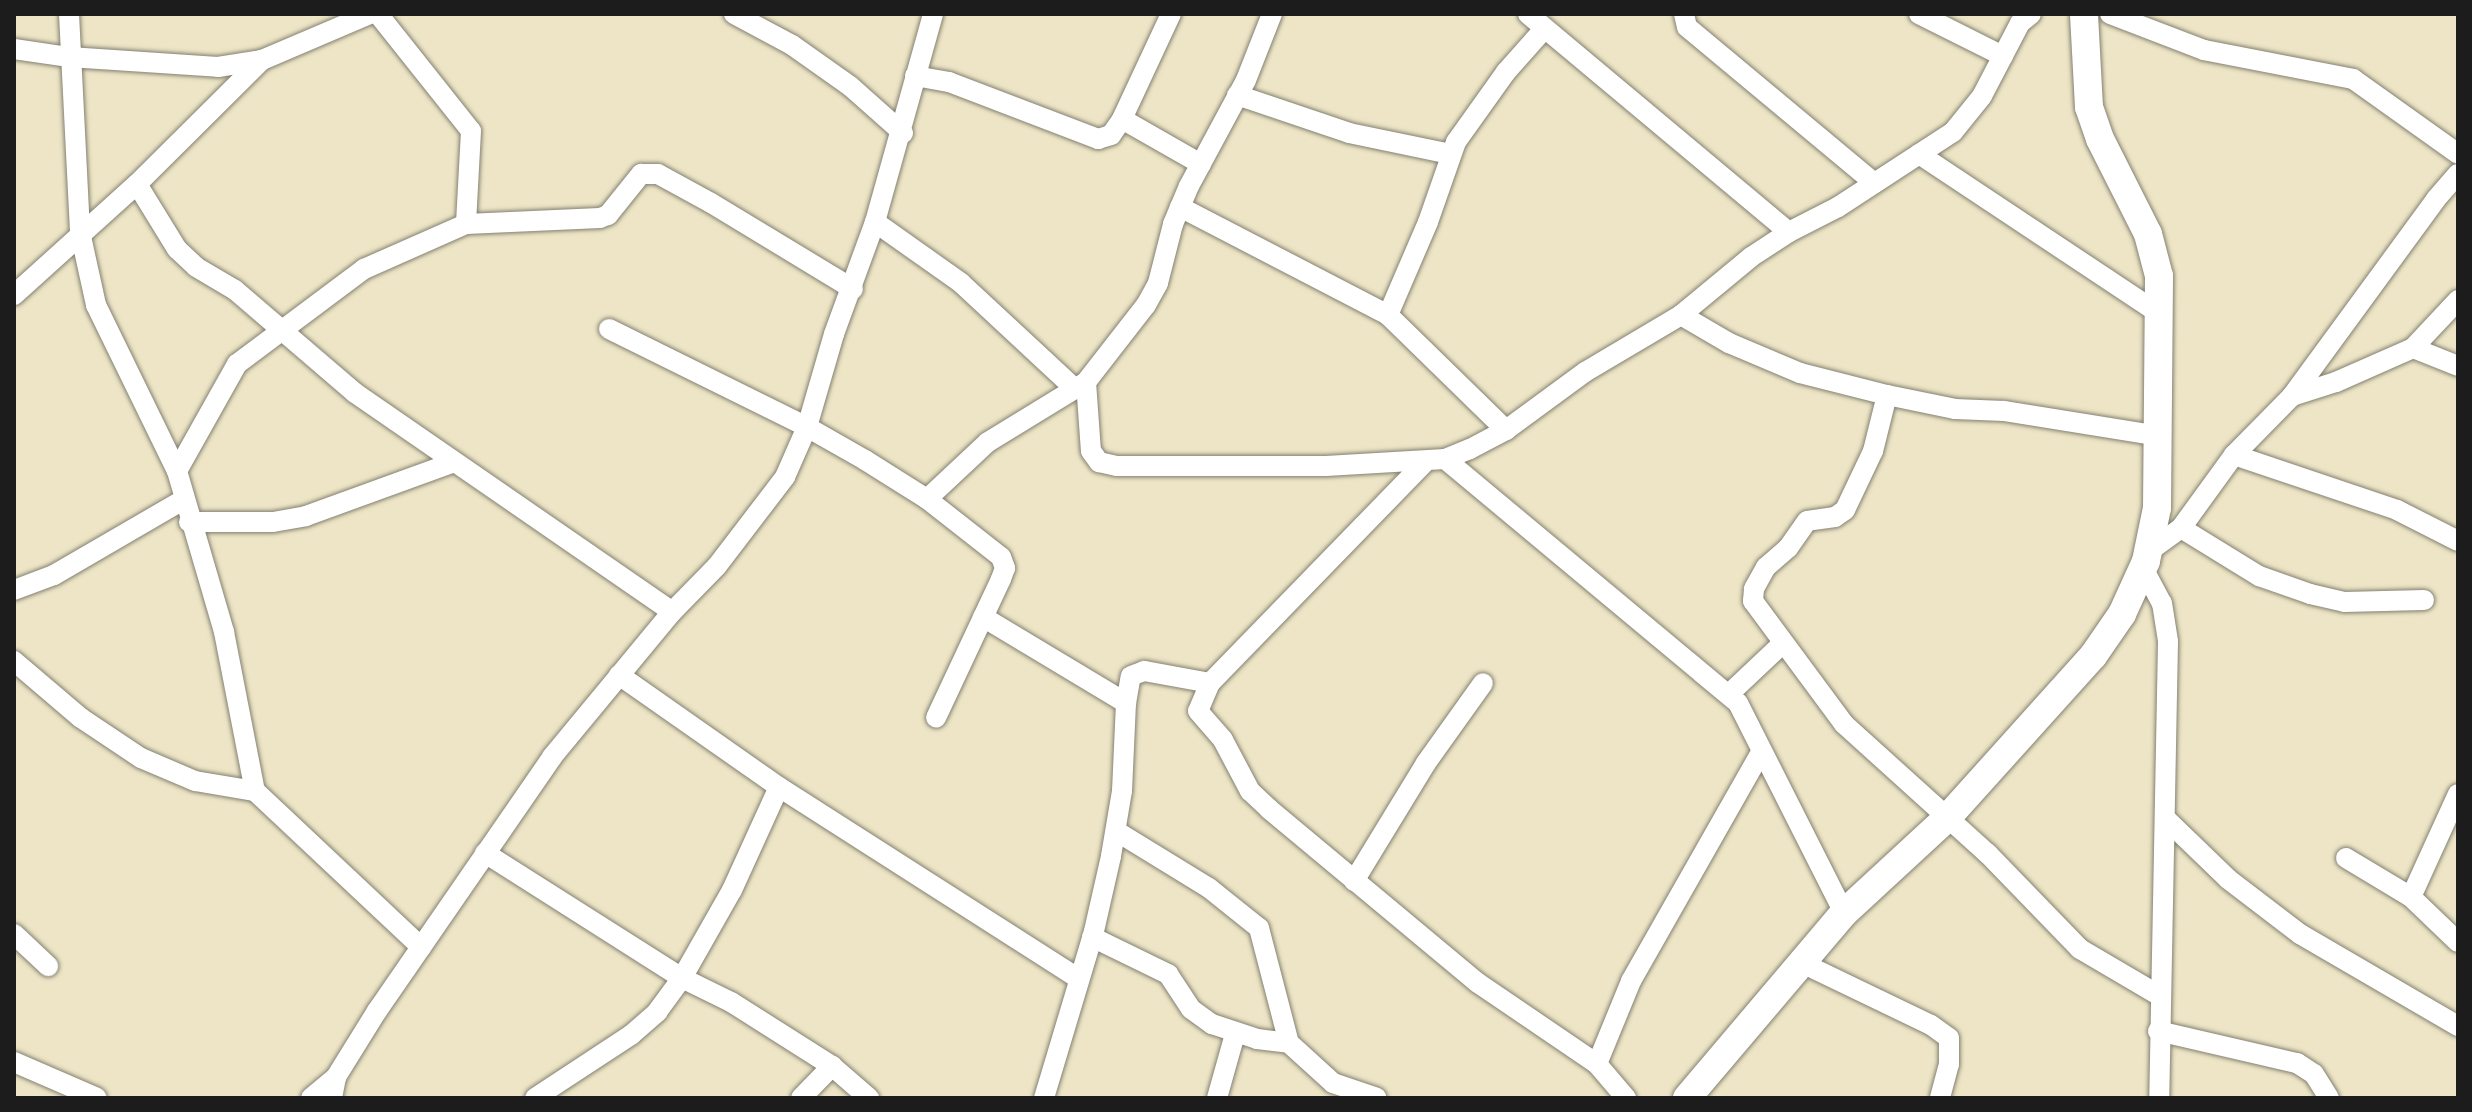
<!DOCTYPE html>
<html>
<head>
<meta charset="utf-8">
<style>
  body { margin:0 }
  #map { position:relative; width:2472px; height:1112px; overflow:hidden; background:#ede5c6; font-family:"IM FELL English",serif }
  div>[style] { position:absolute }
  .roads { filter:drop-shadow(0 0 2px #848071) drop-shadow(0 0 2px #848071) }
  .street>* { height:20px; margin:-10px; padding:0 10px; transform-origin:10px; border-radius:10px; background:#fff }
  .secondary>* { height:28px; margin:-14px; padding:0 14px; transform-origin:14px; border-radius:14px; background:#fff }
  span { translate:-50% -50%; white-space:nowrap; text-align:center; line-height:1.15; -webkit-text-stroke:6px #fbf7ec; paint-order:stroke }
  .frame { position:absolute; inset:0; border:16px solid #1c1c1c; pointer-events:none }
</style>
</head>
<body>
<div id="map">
  <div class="roads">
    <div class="street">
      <i style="left:69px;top:14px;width:218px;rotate:87.1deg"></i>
      <i style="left:80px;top:232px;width:75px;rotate:77.6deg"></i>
      <i style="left:96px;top:305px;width:185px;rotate:64deg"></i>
      <i style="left:177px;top:471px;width:168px;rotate:73.7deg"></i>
      <i style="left:224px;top:632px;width:162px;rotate:79deg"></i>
      <i style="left:255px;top:791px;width:228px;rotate:43.2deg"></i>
      <i style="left:378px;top:14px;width:149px;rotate:51.5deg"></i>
      <i style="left:471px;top:131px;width:93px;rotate:93.1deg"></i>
      <i style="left:734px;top:14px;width:66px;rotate:28.1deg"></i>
      <i style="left:792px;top:45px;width:71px;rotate:35.3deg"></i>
      <i style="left:850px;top:86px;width:71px;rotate:41.6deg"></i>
      <i style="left:1528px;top:14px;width:340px;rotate:39.9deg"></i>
      <i style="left:1684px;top:14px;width:13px;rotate:77deg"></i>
      <i style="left:1687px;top:27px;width:244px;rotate:39.8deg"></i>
      <i style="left:1919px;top:14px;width:94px;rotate:26.6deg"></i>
      <i style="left:2110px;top:14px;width:101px;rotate:21deg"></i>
      <i style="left:2204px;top:50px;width:152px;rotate:11deg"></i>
      <i style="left:2353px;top:79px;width:129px;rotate:35.5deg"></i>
      <i style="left:14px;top:49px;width:56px;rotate:8.3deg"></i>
      <i style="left:69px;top:57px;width:149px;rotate:3.8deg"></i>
      <i style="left:218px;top:67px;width:45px;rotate:-9deg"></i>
      <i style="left:262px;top:60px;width:117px;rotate:-23.1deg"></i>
      <i style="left:915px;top:76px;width:35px;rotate:10deg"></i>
      <i style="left:949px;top:82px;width:160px;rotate:20.9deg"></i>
      <i style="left:1098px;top:139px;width:14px;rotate:-17deg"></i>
      <i style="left:1111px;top:135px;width:19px;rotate:-55deg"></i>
      <i style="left:1122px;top:119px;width:116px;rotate:-65deg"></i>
      <i style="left:1237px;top:95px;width:118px;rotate:18.7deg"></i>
      <i style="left:1349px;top:133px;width:103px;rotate:11.7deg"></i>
      <i style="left:1122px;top:119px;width:91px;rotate:29.7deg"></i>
      <i style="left:1919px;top:154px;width:289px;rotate:33.6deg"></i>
      <i style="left:137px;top:184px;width:76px;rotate:58.4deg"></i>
      <i style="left:177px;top:249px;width:26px;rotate:43deg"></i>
      <i style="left:196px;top:267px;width:45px;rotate:30.5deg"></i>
      <i style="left:235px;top:290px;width:158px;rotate:40.6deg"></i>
      <i style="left:355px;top:393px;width:385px;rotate:34.6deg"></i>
      <i style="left:1180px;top:207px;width:234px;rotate:27.4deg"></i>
      <i style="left:1388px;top:315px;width:165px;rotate:44.3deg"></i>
      <i style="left:875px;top:222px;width:105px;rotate:35.3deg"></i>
      <i style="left:961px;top:283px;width:156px;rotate:42.9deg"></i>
      <i style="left:14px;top:295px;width:166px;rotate:-42.1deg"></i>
      <i style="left:137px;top:184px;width:176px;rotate:-44.8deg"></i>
      <i style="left:1388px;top:315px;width:101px;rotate:-66.7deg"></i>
      <i style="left:1428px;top:222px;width:85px;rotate:-70.7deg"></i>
      <i style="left:1456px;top:142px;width:86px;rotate:-54.5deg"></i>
      <i style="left:1506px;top:72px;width:57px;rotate:-48.5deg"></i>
      <i style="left:1681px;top:315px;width:56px;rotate:30.3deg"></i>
      <i style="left:1729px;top:343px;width:77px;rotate:22.9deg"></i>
      <i style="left:1800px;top:373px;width:90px;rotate:14.2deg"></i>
      <i style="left:1887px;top:395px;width:69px;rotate:11.6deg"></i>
      <i style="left:1955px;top:409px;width:49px;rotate:2.3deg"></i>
      <i style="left:2004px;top:411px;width:158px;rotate:9.1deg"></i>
      <i style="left:609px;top:329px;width:221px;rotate:26.3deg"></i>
      <i style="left:807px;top:427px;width:67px;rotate:29.6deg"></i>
      <i style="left:865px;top:460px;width:73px;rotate:32.2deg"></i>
      <i style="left:927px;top:499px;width:94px;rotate:38.1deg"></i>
      <i style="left:1001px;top:557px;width:12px;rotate:70deg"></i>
      <i style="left:1005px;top:568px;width:12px;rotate:110deg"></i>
      <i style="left:1001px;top:579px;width:153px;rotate:115.1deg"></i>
      <i style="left:2413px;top:348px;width:48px;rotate:21.8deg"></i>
      <i style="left:1086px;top:382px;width:69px;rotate:85.9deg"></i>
      <i style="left:1091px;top:451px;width:14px;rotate:54deg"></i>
      <i style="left:1099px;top:462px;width:18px;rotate:13deg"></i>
      <i style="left:1117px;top:466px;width:209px"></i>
      <i style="left:1326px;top:466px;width:119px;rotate:-3.4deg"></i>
      <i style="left:1445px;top:459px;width:27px;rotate:-22deg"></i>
      <i style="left:1470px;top:449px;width:41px;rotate:-27.8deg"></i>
      <i style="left:1506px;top:430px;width:98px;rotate:-36.3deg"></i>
      <i style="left:1585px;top:372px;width:112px;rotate:-30.7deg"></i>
      <i style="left:1681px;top:315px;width:91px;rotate:-39.6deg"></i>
      <i style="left:1751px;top:257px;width:45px;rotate:-33.3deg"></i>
      <i style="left:1789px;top:232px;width:55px;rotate:-27deg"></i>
      <i style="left:1838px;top:207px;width:137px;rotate:-33.1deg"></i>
      <i style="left:1953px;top:132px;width:46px;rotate:-51.1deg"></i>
      <i style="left:1982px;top:96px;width:82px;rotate:-62.5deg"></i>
      <i style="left:2020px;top:23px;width:14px;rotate:-39deg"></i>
      <i style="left:1887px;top:395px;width:58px;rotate:104deg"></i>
      <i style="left:1873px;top:451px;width:65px;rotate:115.4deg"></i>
      <i style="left:1845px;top:510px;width:12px;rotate:145deg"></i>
      <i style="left:1835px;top:517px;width:28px;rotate:172deg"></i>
      <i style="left:1807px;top:521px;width:33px;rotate:125deg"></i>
      <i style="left:1788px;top:548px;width:29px;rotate:139deg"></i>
      <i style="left:1766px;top:567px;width:25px;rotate:119deg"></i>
      <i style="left:1754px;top:589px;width:12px;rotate:95deg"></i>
      <i style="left:1753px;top:601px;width:153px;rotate:53.5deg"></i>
      <i style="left:1844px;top:724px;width:194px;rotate:42.1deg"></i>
      <i style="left:1988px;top:854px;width:132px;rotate:45.9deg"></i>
      <i style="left:2080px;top:949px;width:93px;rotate:30.4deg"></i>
      <i style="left:2292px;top:396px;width:46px;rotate:-17.7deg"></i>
      <i style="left:2336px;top:382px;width:84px;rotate:-23.8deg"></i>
      <i style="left:2413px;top:348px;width:66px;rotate:-46.8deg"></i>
      <i style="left:2234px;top:455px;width:172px;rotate:18.6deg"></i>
      <i style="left:2397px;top:510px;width:68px;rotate:26.9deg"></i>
      <i style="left:1445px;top:459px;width:381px;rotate:39.8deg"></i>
      <i style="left:1738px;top:703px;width:235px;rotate:63.2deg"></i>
      <i style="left:1426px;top:461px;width:310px;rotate:134.2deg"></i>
      <i style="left:1210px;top:683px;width:30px;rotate:113deg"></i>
      <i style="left:1198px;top:711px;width:38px;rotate:49deg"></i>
      <i style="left:1223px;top:740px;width:58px;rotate:62.1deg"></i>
      <i style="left:1250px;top:791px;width:26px;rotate:43deg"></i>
      <i style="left:1269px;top:809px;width:272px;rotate:39.8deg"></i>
      <i style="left:1478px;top:983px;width:144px;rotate:34.2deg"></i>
      <i style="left:1597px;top:1064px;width:45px;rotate:49.5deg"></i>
      <i style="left:177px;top:471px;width:123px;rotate:-60.7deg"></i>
      <i style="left:237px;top:364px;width:159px;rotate:-36.8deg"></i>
      <i style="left:364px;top:269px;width:111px;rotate:-23.8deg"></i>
      <i style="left:466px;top:224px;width:134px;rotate:-2.6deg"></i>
      <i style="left:600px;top:218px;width:9px;rotate:-21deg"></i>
      <i style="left:608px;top:215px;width:53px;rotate:-51.2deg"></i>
      <i style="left:641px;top:174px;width:17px"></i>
      <i style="left:658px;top:174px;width:60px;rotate:28.7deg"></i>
      <i style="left:711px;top:203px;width:166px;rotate:31.2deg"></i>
      <i style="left:927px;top:499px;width:83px;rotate:-43.1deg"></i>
      <i style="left:988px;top:442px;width:115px;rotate:-31.5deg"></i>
      <i style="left:1086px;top:382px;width:98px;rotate:-52.1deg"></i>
      <i style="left:1146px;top:305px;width:25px;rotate:-61deg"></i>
      <i style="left:1158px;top:283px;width:61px;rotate:-75.7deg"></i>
      <i style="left:1173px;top:224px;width:41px;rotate:-67.2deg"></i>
      <i style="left:1189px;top:186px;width:120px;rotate:-61.7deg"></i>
      <i style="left:1246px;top:80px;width:71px;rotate:-68.5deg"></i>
      <i style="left:189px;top:522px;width:84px"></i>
      <i style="left:273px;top:522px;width:34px;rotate:-10deg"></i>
      <i style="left:306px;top:516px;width:155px;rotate:-20deg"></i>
      <i style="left:2181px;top:528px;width:92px;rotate:31.6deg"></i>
      <i style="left:2259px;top:576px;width:54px;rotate:19.4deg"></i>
      <i style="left:2310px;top:594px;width:35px;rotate:13deg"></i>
      <i style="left:2344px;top:602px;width:80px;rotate:-1.4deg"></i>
      <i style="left:2148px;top:552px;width:41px;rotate:-36deg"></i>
      <i style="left:2181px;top:528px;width:90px;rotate:-54deg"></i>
      <i style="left:2234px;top:455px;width:83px;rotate:-45.5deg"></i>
      <i style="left:2292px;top:396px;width:244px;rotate:-53.8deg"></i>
      <i style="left:2436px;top:199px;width:33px;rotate:-49deg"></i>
      <i style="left:2143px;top:568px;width:40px;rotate:62deg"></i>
      <i style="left:2162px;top:603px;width:39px;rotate:81deg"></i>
      <i style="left:2168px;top:642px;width:456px;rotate:91.1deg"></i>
      <i style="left:14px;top:590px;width:43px;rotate:-20.6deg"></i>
      <i style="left:54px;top:575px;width:149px;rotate:-30.2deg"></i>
      <i style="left:983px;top:617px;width:167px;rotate:31deg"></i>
      <i style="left:14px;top:661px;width:88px;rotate:40.4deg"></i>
      <i style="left:81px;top:718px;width:72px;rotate:33.7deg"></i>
      <i style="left:141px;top:758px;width:59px;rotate:23.1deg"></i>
      <i style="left:195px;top:781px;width:61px;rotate:9.5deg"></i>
      <i style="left:619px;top:675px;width:195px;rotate:35deg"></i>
      <i style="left:779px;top:787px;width:355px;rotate:32.6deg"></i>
      <i style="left:1729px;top:694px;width:74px;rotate:-43.4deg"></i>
      <i style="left:2167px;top:820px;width:85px;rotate:44deg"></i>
      <i style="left:2228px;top:879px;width:91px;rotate:37.4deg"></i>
      <i style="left:2300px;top:934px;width:183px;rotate:30.2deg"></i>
      <i style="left:1116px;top:831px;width:109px;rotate:31.5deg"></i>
      <i style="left:1209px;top:888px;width:64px;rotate:38.7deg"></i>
      <i style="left:1259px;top:928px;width:119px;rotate:75.4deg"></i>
      <i style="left:1289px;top:1043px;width:59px;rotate:42.3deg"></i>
      <i style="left:1333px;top:1083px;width:46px;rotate:18.8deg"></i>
      <i style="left:485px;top:853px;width:233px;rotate:32.4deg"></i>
      <i style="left:682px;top:978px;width:55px;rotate:26.1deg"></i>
      <i style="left:731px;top:1002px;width:120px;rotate:32.4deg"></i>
      <i style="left:832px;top:1066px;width:49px;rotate:40.9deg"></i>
      <i style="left:2346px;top:858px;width:76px;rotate:31deg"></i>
      <i style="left:2411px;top:897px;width:65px;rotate:43.8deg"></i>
      <i style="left:1354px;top:881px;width:138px;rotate:-58.6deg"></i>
      <i style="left:1426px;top:763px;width:98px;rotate:-54.5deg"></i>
      <i style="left:2411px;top:897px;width:113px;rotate:-65.5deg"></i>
      <i style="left:14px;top:934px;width:47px;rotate:43.3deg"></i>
      <i style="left:1092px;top:937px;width:85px;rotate:26deg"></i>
      <i style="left:1168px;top:974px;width:42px;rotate:56.7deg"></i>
      <i style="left:1191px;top:1009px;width:26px;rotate:36deg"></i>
      <i style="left:1212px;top:1024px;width:47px;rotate:18.4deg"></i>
      <i style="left:1257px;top:1039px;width:32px;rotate:7deg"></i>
      <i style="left:1802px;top:963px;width:143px;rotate:25.7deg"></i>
      <i style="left:1931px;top:1025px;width:22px;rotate:36deg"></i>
      <i style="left:1949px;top:1038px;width:26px;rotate:90deg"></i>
      <i style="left:1949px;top:1064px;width:35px;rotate:105deg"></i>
      <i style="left:2158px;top:1031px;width:143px;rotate:13deg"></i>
      <i style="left:2297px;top:1063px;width:20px;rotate:33deg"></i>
      <i style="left:2314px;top:1074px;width:28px;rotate:58deg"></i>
      <i style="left:14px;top:1062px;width:90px;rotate:23.4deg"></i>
      <i style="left:1597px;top:1064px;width:90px;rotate:-67.7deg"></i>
      <i style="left:1631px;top:981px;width:263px;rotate:-60.4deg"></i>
      <i style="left:311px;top:1098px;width:33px;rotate:-40deg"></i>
      <i style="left:332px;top:1098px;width:21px;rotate:-79deg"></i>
      <i style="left:336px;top:1077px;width:78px;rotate:-58.2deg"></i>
      <i style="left:377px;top:1011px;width:308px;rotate:-55.4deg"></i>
      <i style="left:552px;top:757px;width:188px;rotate:-50.4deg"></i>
      <i style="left:672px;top:612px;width:64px;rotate:-45.6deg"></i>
      <i style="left:717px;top:566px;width:112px;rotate:-52.6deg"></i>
      <i style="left:785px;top:477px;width:55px;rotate:-66.3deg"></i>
      <i style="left:807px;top:427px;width:97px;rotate:-73.8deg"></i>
      <i style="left:834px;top:334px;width:119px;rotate:-69.9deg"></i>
      <i style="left:875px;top:222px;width:216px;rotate:-74.4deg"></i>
      <i style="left:535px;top:1098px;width:115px;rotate:-33.3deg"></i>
      <i style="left:631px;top:1035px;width:35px;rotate:-41deg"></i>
      <i style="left:657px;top:1012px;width:42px;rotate:-53.7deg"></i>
      <i style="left:682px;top:978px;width:101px;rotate:-60.4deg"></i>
      <i style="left:732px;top:890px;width:113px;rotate:-65.5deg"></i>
      <i style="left:801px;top:1098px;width:45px;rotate:-45.9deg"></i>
      <i style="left:1044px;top:1098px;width:174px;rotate:-73.3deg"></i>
      <i style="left:1094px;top:931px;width:77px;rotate:-77.2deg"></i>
      <i style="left:1111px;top:856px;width:66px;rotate:-80.4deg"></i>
      <i style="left:1122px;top:791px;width:88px;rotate:-87.4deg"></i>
      <i style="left:1126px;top:703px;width:27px;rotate:-80deg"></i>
      <i style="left:1131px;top:676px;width:14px;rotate:-21deg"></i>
      <i style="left:1144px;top:671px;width:67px;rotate:10.3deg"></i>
      <i style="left:1217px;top:1098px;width:66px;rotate:-74.3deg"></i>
    </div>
    <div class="secondary">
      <i style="left:1687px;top:1098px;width:243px;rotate:-49.7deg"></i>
      <i style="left:1844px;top:913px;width:142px;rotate:-42.7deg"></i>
      <i style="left:1948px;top:817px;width:217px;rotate:-48deg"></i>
      <i style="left:2093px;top:656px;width:51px;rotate:-55.4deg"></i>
      <i style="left:2122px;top:614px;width:58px;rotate:-65.6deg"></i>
      <i style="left:2146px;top:561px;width:54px;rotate:-78.3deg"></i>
      <i style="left:2157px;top:508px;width:232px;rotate:-89.5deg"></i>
      <i style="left:2159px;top:276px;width:43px;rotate:-104.7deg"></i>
      <i style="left:2148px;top:234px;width:106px;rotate:-116.8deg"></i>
      <i style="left:2100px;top:139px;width:34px;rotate:-109deg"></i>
      <i style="left:2089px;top:107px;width:93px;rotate:-93.1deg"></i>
    </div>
  </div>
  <div class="frame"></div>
</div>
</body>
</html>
